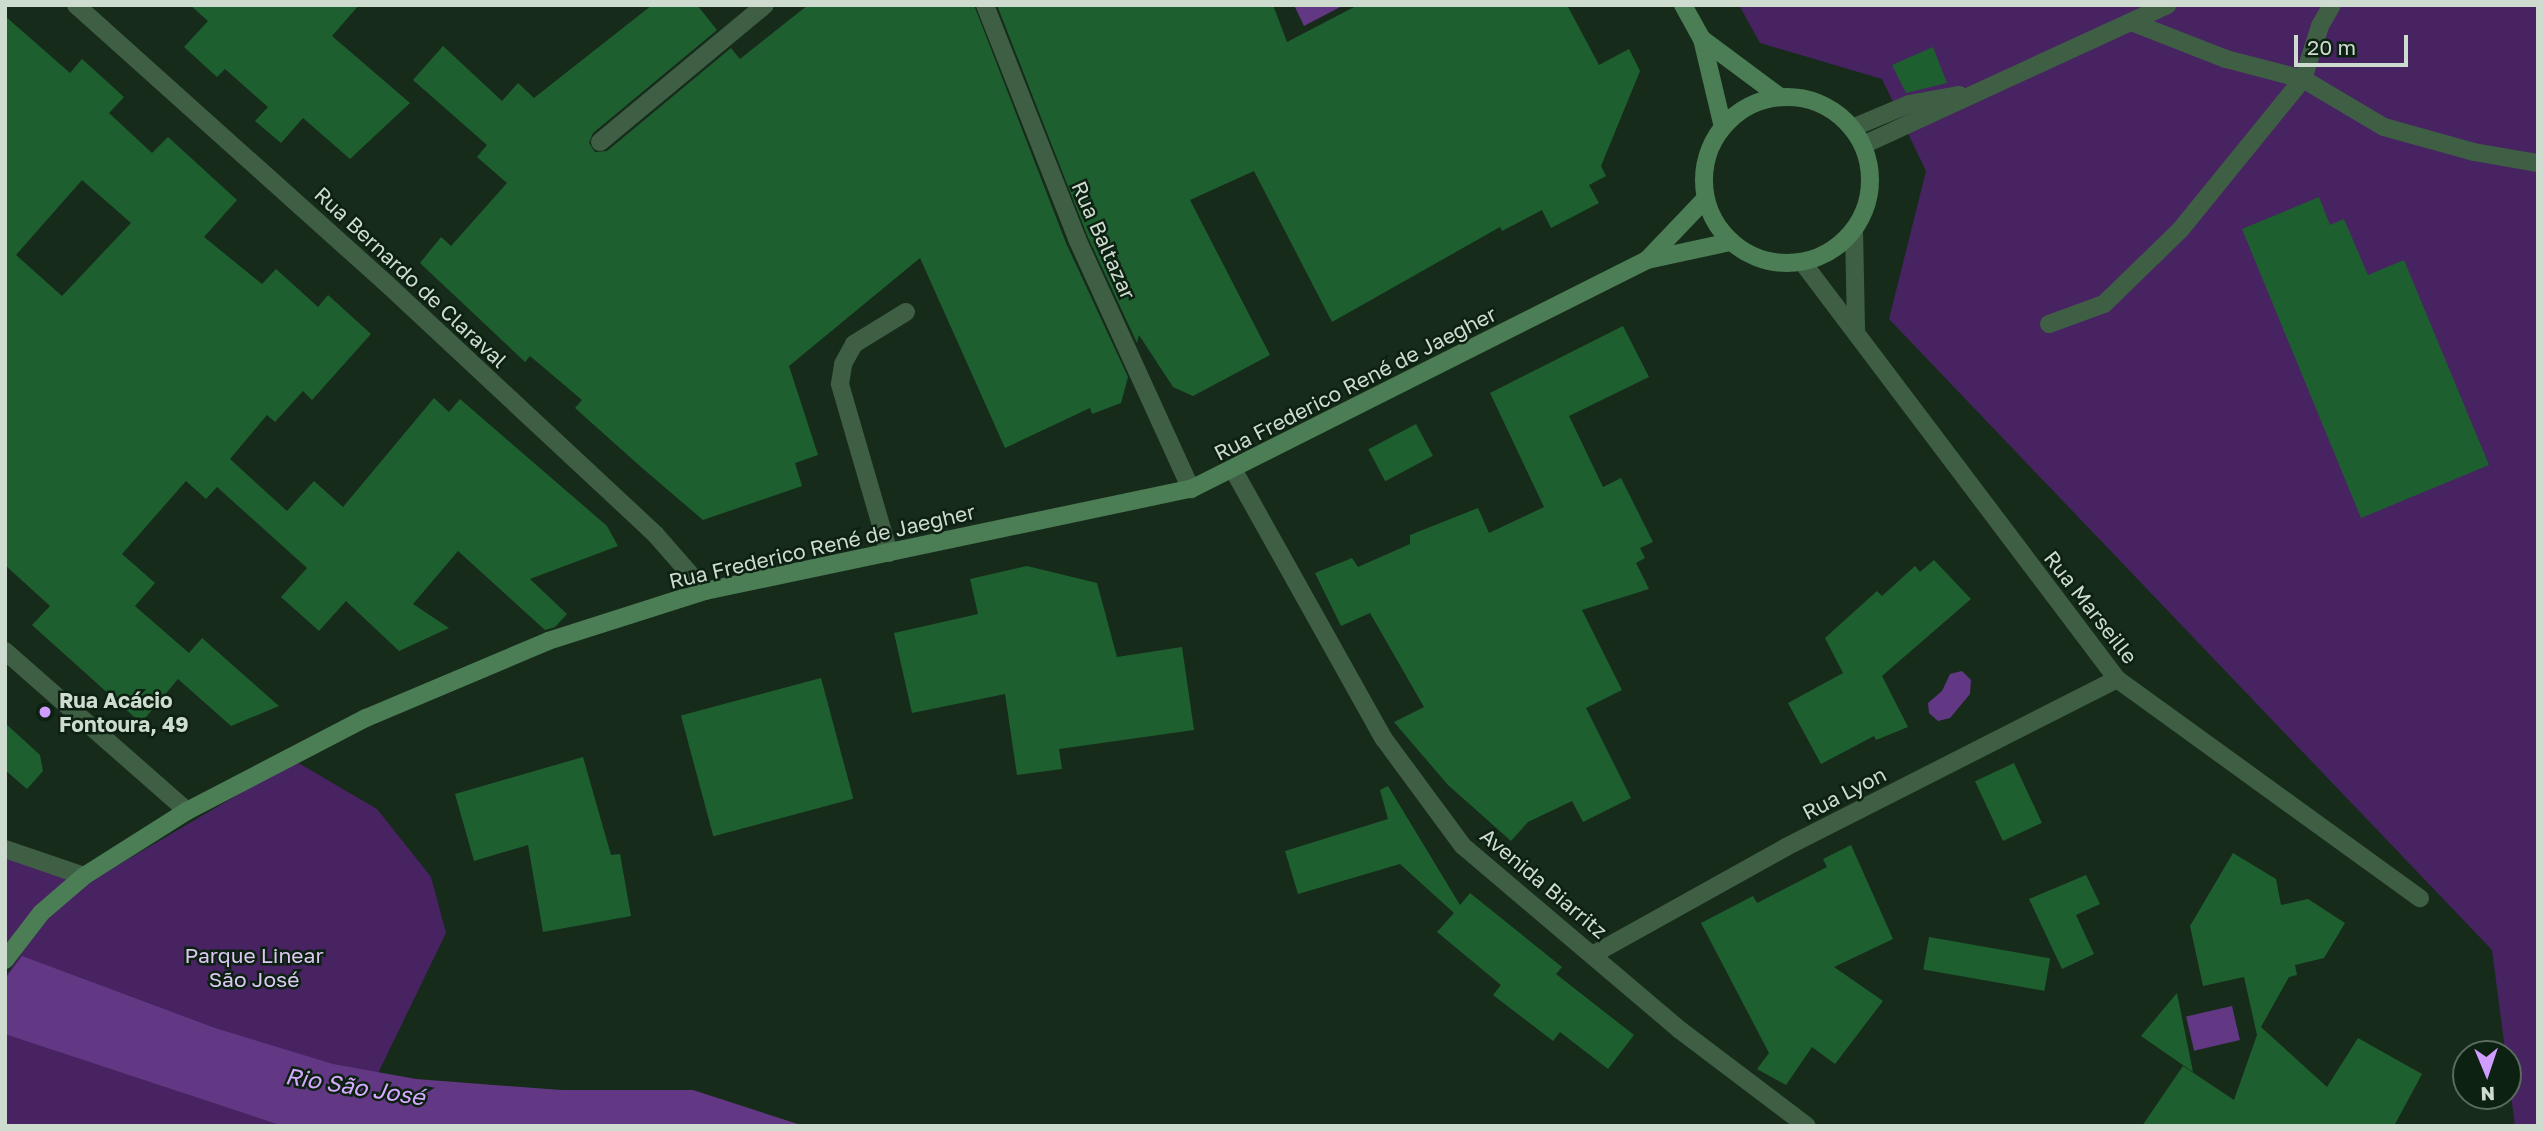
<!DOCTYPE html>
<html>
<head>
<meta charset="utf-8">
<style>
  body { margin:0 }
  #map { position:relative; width:2543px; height:1131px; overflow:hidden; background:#172b1b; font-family:"Golos Text",sans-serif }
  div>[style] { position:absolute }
  .green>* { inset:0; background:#472362 }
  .water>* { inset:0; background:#623884; transform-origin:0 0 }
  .building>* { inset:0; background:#1e5f2f; transform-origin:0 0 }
  .lane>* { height:18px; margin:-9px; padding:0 9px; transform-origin:9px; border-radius:9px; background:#3f5f45 }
  .street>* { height:18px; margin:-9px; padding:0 9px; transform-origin:9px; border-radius:9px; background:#3f5f45 }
  .secondary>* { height:18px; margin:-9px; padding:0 9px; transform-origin:9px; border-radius:9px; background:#4b7e55 }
  .secondary>.ring { margin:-9px; padding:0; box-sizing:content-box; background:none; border:18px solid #4b7e55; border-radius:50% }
  .dots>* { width:19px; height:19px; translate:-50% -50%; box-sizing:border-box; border:4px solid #0d2112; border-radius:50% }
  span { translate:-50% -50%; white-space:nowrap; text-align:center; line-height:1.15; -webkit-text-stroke:5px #0d2112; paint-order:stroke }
  .street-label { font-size:21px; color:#cedbcf }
  .poi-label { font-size:21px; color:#cedbcf; font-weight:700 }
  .left { translate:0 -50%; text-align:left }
  .park-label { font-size:21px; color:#ddc8f3 }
  .water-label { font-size:23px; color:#d6aaff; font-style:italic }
  .frame { position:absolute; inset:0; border:7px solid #cedbcf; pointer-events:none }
  .north { position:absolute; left:2452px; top:1040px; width:70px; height:70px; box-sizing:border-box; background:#0d2112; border:2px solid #5a6b5e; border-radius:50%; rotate:178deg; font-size:19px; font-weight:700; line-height:28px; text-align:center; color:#cedbcf }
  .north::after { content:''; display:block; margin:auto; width:24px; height:32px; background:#d09dff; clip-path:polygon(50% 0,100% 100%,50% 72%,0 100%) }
  .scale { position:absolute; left:2294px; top:35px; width:114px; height:32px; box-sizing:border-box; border:4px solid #cedbcf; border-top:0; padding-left:9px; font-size:21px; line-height:24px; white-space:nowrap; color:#cedbcf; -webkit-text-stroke:5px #0d2112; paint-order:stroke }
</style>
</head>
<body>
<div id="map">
  <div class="green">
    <i style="clip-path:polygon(1739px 5px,2538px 5px,2538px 1126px,2515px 1126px,2492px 950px,1889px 319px,1926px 171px,1882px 79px,1760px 43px)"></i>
    <i style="clip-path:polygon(295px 761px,377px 809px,431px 877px,446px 933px,365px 1100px,674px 1126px,5px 1126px,5px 977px,46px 919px,91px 881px)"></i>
    <i style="clip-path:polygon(5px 856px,73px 879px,5px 951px)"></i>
  </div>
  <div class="water">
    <i style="clip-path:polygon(1294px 5px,1344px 5px,1304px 26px)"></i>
    <i style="clip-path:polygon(1962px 671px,1971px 680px,1970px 694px,1950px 718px,1938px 721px,1929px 713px,1928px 703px,1942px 691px,1950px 674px)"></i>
    <i style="clip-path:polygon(22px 956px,215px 1028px,333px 1064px,416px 1079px,561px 1090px,693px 1090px,804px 1126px,283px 1126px,5px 1034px,5px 979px)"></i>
    <i style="left:2232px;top:1006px;width:35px;height:47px;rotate:77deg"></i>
  </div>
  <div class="building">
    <i style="clip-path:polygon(190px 5px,359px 5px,332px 36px,410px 103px,350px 159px,303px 118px,281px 143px,255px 121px,268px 107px,225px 69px,217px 77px,184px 47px,208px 21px)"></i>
    <i style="clip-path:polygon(652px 5px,697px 5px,717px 30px,593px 133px,589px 143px,595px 152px,607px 151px,731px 48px,740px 59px,808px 5px,974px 5px,1066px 243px,1128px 377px,1121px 403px,1092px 414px,1090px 408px,1005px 448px,920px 258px,789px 366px,818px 455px,795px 463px,802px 486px,703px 520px,641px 467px,575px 408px,582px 400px,530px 356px,525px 362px,420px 263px,441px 237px,451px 246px,507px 183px,477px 157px,487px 145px,413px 80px,443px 46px,502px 101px,518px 83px,534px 98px)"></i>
    <i style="clip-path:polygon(997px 5px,1273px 5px,1287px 42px,1358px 5px,1567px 5px,1599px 65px,1629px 49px,1640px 71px,1601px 166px,1606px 176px,1589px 185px,1599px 203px,1551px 228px,1542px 210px,1502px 231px,1500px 227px,1332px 322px,1254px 171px,1190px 200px,1270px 355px,1193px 396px,1173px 387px,1139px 335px,1137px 343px,1087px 235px)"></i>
    <i style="clip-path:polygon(evenodd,5px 16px,70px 73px,82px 59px,124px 97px,109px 113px,152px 153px,168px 137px,237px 200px,204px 237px,262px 284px,276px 269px,318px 307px,328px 295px,371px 334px,312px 400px,303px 391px,275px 422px,267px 415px,230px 459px,287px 511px,314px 481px,343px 507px,434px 398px,449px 412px,460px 399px,607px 526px,618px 546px,530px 579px,567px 614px,555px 627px,545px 630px,458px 551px,413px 604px,449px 628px,399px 651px,346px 601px,319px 631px,281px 597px,307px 568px,217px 487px,206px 499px,186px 481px,122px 554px,155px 583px,135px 606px,189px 653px,202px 638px,279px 706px,231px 726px,178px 679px,141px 723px,32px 625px,50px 606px,5px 565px,5px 16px,82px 180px,131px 223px,62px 296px,16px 255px,82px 180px)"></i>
    <i style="clip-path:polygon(1933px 47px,1947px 83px,1906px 93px,1892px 65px)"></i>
    <i style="clip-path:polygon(2319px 197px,2330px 225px,2344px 219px,2368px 275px,2404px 260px,2489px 465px,2361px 518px,2242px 229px)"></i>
    <i style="clip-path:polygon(1623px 326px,1649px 377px,1569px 416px,1603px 487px,1621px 478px,1653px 542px,1640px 548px,1645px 558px,1636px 563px,1649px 589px,1582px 610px,1622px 690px,1586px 708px,1631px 798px,1583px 822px,1572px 801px,1528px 822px,1511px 841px,1448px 785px,1394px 722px,1424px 707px,1370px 613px,1341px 626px,1315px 573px,1352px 558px,1358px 567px,1410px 544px,1410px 535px,1478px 508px,1489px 533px,1544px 507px,1490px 393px)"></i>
    <i style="left:1416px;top:424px;width:36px;height:54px;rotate:62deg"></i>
    <i style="clip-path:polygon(1934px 560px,1971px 599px,1882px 676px,1908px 727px,1876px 740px,1874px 736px,1821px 764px,1788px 703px,1843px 673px,1825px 638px,1877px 591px,1882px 596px,1915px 566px,1920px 572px)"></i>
    <i style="clip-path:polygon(1027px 566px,1097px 583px,1117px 657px,1182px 647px,1194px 730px,1059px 749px,1062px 769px,1017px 775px,1005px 694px,912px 713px,894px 633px,978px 614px,970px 579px)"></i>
    <i style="left:821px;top:678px;width:125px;height:145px;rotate:75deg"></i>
    <i style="clip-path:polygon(5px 723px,40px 755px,43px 771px,27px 789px,5px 770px)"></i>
    <i style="clip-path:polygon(583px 757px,611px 855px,620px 854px,631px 916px,543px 932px,528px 845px,474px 861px,455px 794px)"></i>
    <i style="left:2014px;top:763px;width:66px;height:43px;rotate:65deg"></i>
    <i style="clip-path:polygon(1388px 786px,1460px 905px,1470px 893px,1562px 967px,1556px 974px,1634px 1035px,1608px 1069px,1560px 1032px,1553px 1041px,1493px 995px,1501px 985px,1437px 932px,1454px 913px,1400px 864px,1298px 894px,1285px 851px,1388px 819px,1380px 790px)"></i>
    <i style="clip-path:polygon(1851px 845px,1893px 939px,1834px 967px,1883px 1001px,1835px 1064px,1812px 1047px,1786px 1085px,1757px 1069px,1769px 1053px,1701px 923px,1753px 896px,1757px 903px,1827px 867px,1823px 859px)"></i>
    <i style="clip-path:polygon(2233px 853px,2276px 879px,2281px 905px,2308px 899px,2345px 923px,2324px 958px,2295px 965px,2297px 975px,2289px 977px,2261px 1027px,2327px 1087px,2358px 1038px,2422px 1074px,2394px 1126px,2142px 1126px,2183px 1066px,2234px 1100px,2257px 1035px,2244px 977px,2203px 986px,2190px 926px)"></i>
    <i style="clip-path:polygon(2086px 875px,2100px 904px,2076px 915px,2094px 954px,2062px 969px,2029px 899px)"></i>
    <i style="left:1929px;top:937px;width:123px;height:33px;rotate:10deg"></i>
    <i style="clip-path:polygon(2177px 993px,2193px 1072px,2141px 1036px)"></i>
  </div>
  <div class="lane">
    <i style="left:2332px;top:5px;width:24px;rotate:120deg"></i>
    <i style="left:2320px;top:26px;width:56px;rotate:107.8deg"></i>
    <i style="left:2303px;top:79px;width:94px;rotate:30.7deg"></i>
    <i style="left:2384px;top:127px;width:93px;rotate:15.5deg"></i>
    <i style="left:2474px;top:152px;width:65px;rotate:9.8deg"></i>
    <i style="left:1852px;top:128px;width:62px;rotate:-22.8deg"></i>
    <i style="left:1909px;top:104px;width:51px;rotate:-10.2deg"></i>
    <i style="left:1863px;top:145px;width:335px;rotate:-24.7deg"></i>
    <i style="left:2049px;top:324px;width:59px;rotate:-20deg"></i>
    <i style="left:2104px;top:304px;width:107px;rotate:-44.2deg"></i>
    <i style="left:2181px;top:229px;width:193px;rotate:-50.9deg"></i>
    <i style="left:2303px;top:79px;width:80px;rotate:-165.4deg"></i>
    <i style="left:2226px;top:59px;width:102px;rotate:-158.7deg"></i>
  </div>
  <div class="street">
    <i style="left:76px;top:5px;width:418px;rotate:41.9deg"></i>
    <i style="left:387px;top:284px;width:367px;rotate:43deg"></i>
    <i style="left:655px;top:534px;width:76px;rotate:48.7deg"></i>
    <i style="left:985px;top:5px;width:251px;rotate:68.5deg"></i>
    <i style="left:1077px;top:239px;width:275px;rotate:65.5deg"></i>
    <i style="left:600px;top:142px;width:214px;rotate:-39.7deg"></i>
    <i style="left:1854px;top:231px;width:99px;rotate:88.8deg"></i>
    <i style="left:1803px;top:263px;width:521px;rotate:52.95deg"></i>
    <i style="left:2117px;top:679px;width:374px;rotate:35.9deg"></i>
    <i style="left:1234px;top:471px;width:307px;rotate:60.8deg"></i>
    <i style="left:1384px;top:739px;width:133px;rotate:53.6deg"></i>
    <i style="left:1463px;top:846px;width:285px;rotate:40.3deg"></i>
    <i style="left:1680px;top:1030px;width:159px;rotate:37.1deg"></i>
    <i style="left:889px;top:553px;width:176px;rotate:-106.2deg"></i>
    <i style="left:840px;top:384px;width:20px;rotate:-81deg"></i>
    <i style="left:843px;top:364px;width:23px;rotate:-61deg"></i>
    <i style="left:854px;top:344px;width:61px;rotate:-31.6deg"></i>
    <i style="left:5px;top:651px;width:242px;rotate:41.3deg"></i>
    <i style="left:5px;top:849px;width:83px;rotate:18.9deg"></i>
    <i style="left:1594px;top:954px;width:220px;rotate:-29.1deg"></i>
    <i style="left:1786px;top:847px;width:371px;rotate:-26.9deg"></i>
  </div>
  <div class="secondary">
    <i style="left:1683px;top:5px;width:39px;rotate:61deg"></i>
    <i style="left:1702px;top:39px;width:90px;rotate:76.6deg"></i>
    <i style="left:1702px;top:39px;width:97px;rotate:36.6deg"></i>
    <i class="ring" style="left:1704px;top:97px;width:148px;height:148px"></i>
    <i style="left:1647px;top:260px;width:84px;rotate:-46.4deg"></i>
    <i style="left:5px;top:960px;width:59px;rotate:-52.5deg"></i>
    <i style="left:41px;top:913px;width:57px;rotate:-40.7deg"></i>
    <i style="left:84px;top:876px;width:122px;rotate:-32.3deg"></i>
    <i style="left:187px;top:811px;width:202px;rotate:-27.5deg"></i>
    <i style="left:366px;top:718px;width:198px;rotate:-22.9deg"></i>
    <i style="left:548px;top:641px;width:165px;rotate:-17.7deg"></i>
    <i style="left:705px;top:591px;width:497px;rotate:-11.9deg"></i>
    <i style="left:1191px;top:489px;width:510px;rotate:-26.67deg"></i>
    <i style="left:1647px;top:260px;width:85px;rotate:-12.2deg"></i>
  </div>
  <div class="dots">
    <i style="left:45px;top:712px;background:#d09dff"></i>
  </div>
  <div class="street-label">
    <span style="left:1104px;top:240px;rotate:66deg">Rua Baltazar</span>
    <span style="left:411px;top:277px;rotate:43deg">Rua Bernardo de Claraval</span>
    <span style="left:1355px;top:383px;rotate:-27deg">Rua Frederico René de Jaegher</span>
    <span style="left:822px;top:546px;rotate:-13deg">Rua Frederico René de Jaegher</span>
    <span style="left:2091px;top:607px;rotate:52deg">Rua Marseille</span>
    <span style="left:1844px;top:793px;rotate:-27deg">Rua Lyon</span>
    <span style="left:1544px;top:883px;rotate:40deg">Avenida Biarritz</span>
  </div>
  <div class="poi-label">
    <span class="left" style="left:59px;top:712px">Rua Acácio<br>Fontoura, 49</span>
  </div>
  <div class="park-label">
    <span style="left:254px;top:967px">Parque Linear<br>São José</span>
  </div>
  <div class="water-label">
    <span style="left:355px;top:1086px;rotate:9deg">Rio São José</span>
  </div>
  <div class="frame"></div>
  <div class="north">N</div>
  <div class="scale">20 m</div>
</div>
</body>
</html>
